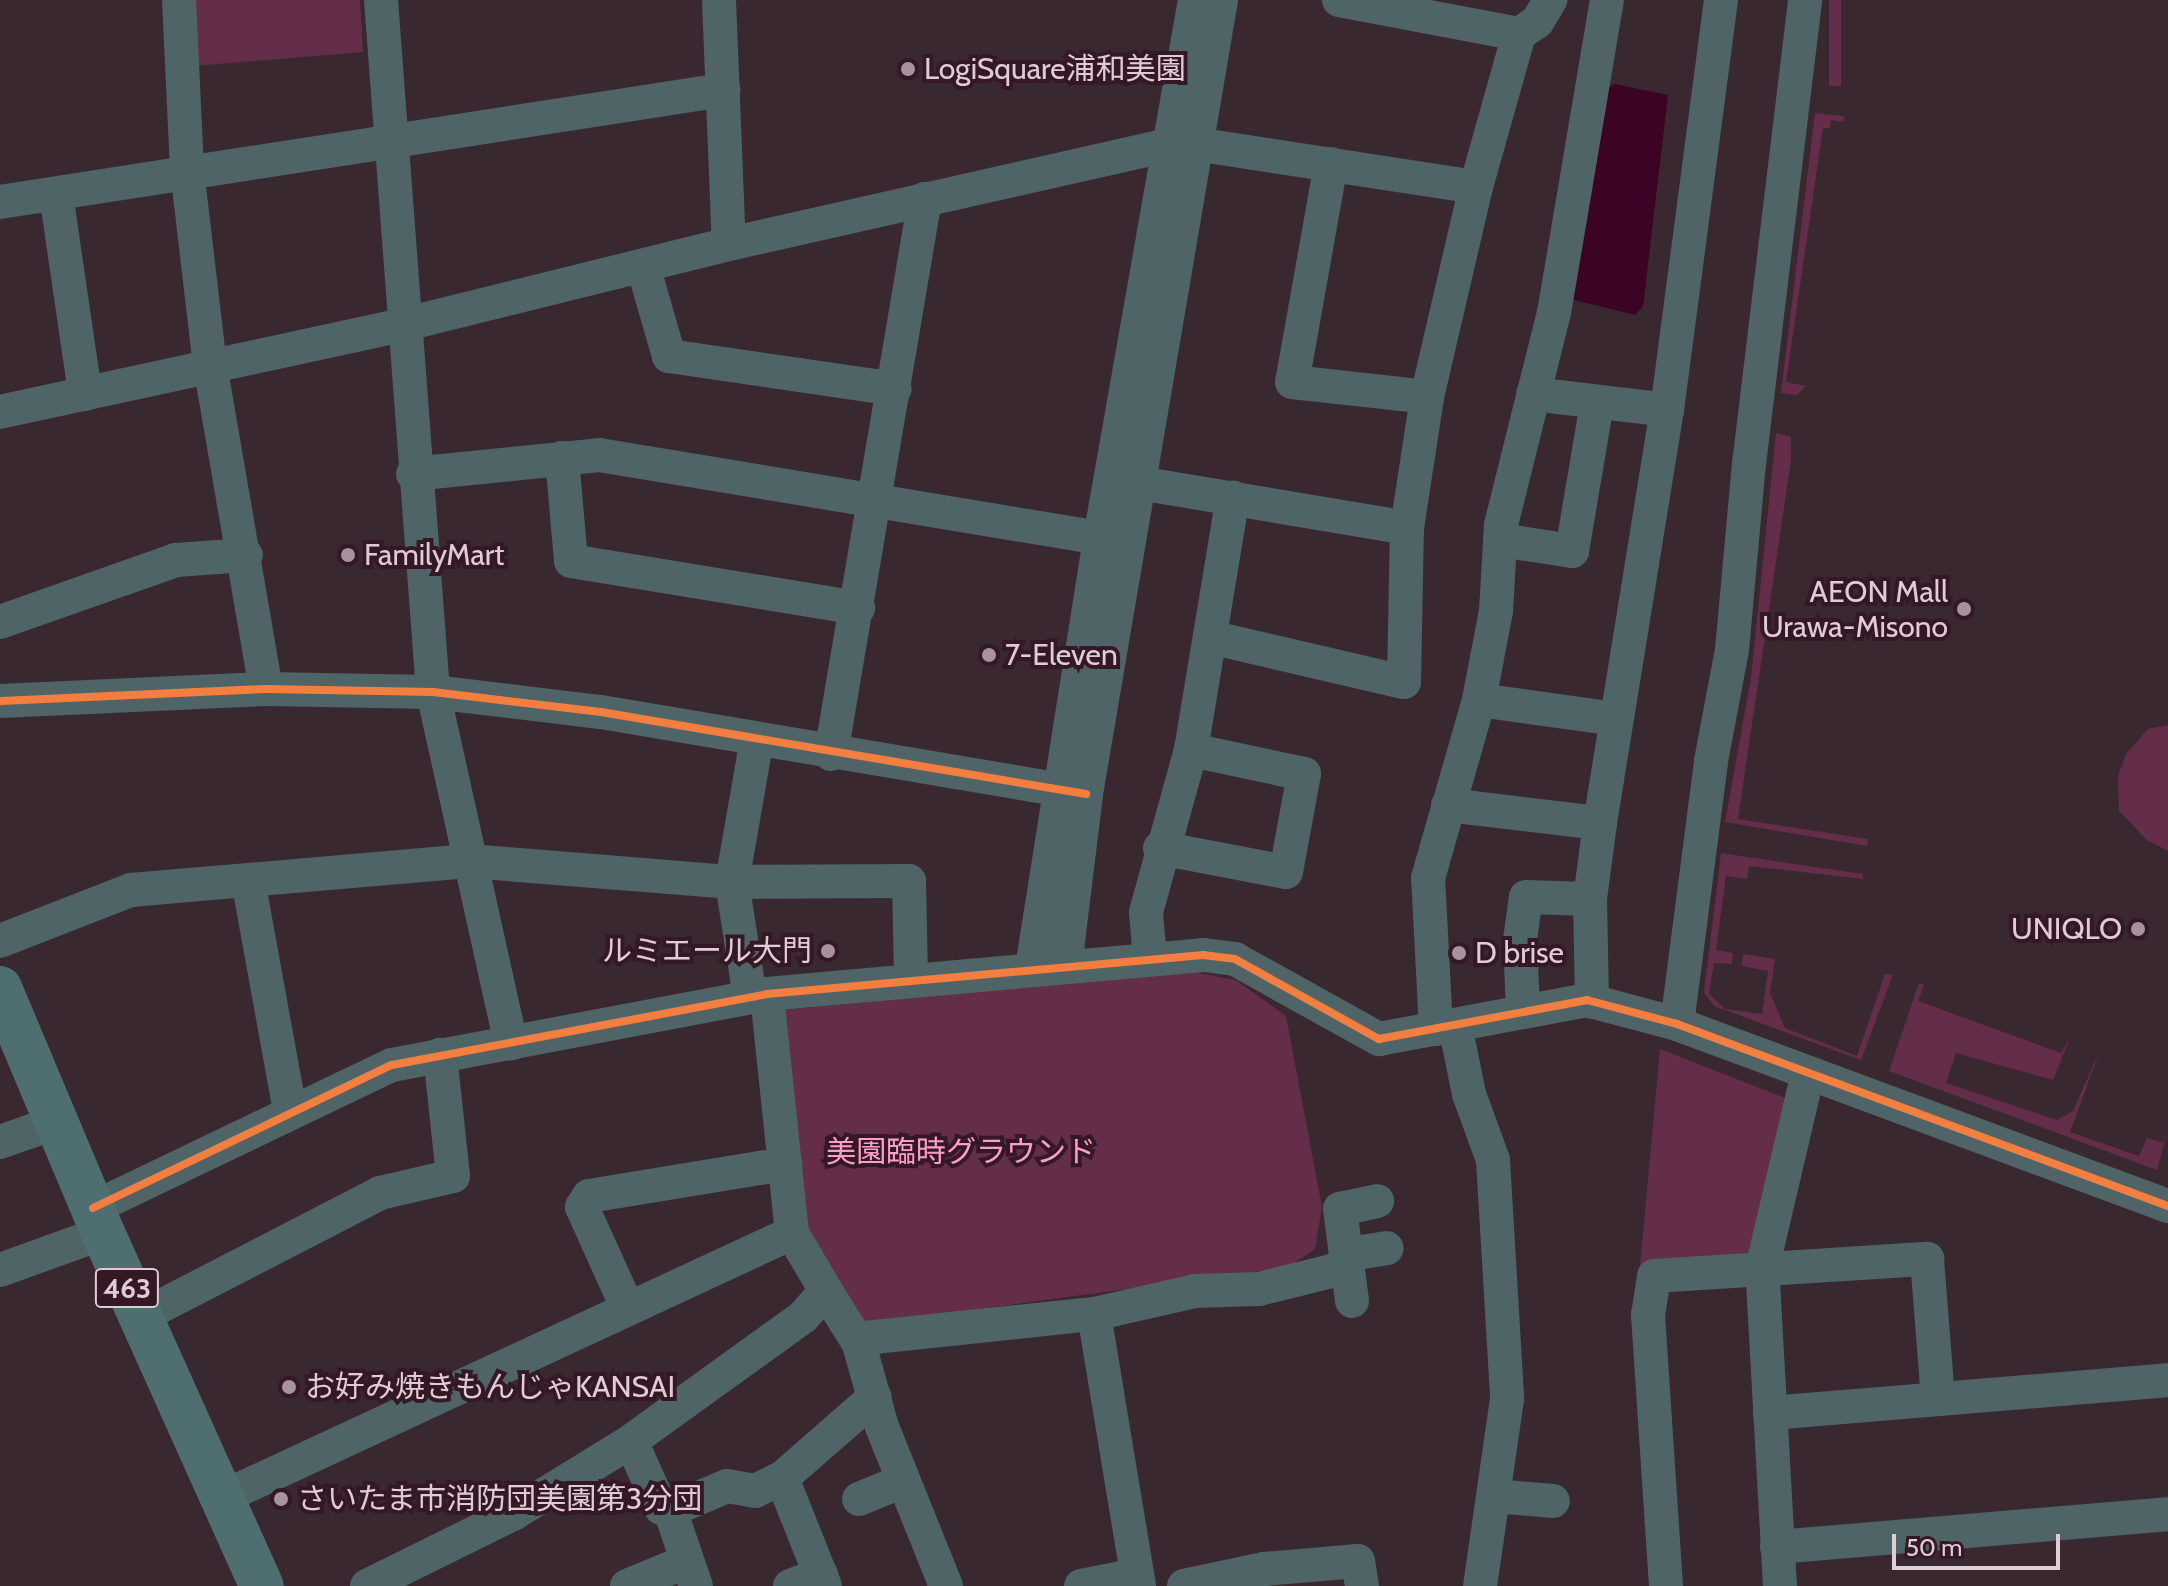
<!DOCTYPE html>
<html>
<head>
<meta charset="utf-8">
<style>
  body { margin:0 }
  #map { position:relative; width:2168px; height:1586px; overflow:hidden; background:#392830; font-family:Cabin,"Noto Sans JP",sans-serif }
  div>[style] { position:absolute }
  .green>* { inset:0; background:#642d4a; transform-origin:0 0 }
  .water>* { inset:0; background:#3b0425 }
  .minor>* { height:34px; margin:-17px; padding:0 17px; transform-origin:17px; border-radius:17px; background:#4e6466 }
  .highway>* { height:44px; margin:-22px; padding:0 22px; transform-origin:22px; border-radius:22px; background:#4e6e70 }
  .cycleway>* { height:8px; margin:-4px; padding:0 4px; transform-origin:4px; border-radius:4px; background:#f27e40 }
  .dots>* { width:22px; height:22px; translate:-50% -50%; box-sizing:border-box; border:4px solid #341826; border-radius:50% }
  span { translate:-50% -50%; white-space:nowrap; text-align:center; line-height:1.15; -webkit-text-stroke:8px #341826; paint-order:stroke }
  .shield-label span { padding:2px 6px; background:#341826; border:2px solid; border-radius:6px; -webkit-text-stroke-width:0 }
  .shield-label { font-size:28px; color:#e0ccd5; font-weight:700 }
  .poi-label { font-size:30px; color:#e0ccd5 }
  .left { translate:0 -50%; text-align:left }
  .right { translate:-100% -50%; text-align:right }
  .park-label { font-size:30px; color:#fc9dcb }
  .scale { position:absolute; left:1892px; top:1534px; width:168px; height:36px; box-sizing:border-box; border:4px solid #e0ccd5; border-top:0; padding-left:10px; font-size:24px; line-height:28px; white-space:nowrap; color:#e0ccd5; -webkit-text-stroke:6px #341826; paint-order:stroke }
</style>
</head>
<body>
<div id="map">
  <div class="green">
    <i style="clip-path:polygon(191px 0,360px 0,363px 52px,194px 66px)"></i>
    <i style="left:1829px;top:0;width:12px;height:86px"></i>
    <i style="clip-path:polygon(1815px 113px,1844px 116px,1843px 122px,1831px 120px,1830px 128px,1823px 128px,1786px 382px,1806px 386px,1797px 395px,1781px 393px)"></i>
    <i style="clip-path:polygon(1776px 433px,1791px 437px,1791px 460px,1738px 819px,1868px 839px,1867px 846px,1725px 822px,1751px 678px)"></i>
    <i style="clip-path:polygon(2168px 725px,2168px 851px,2147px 840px,2119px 811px,2118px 776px,2126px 754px,2148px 729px)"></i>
    <i style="clip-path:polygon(1721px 853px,1863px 874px,1863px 879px,1749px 866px,1747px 879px,1726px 876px,1716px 950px,1733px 953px,1732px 964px,1714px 963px,1709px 994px,1725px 1009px,1762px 1014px,1768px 971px,1742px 966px,1743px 954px,1775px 959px,1770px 993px,1785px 1028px,1857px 1056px,1885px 974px,1893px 975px,1861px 1060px,1714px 1006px,1704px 992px)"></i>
    <i style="clip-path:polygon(1188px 971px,1236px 980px,1286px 1016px,1322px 1207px,1315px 1249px,1289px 1267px,861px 1325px,807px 1226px,784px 1010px)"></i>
    <i style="clip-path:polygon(1919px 983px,1924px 985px,1918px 1001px,2061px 1053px,2070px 1038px,2053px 1080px,1956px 1053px,1946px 1083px,2057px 1120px,2073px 1111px,2100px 1050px,2070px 1132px,2139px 1156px,2147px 1138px,2163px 1143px,2168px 1129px,2157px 1170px,1889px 1071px)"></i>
    <i style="clip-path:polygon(1660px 1049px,1790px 1100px,1756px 1262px,1640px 1266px)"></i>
  </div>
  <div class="water">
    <i style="clip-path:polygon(1615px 84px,1668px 95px,1643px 307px,1635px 315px,1570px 299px,1606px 89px)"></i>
  </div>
  <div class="minor">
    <i style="left:179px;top:0;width:170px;rotate:87.3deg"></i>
    <i style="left:187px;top:170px;width:196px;rotate:83.3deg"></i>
    <i style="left:210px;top:365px;width:329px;rotate:80.2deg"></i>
    <i style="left:381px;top:0;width:694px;rotate:85.7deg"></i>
    <i style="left:433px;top:692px;width:360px;rotate:77.5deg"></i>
    <i style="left:719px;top:0;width:244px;rotate:87.7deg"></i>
    <i style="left:1339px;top:0;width:183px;rotate:10.7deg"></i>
    <i style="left:1331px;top:164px;width:221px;rotate:100.1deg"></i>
    <i style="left:1292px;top:382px;width:136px;rotate:6.3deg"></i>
    <i style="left:56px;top:194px;width:202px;rotate:81.7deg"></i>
    <i style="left:0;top:202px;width:732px;rotate:-8.81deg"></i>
    <i style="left:643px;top:266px;width:94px;rotate:73.9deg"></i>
    <i style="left:669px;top:356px;width:228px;rotate:8.3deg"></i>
    <i style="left:1533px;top:394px;width:135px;rotate:6.8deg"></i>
    <i style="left:0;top:412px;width:411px;rotate:-12.2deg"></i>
    <i style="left:402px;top:325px;width:337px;rotate:-13.9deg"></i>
    <i style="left:729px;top:244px;width:452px;rotate:-12.7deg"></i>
    <i style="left:1170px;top:145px;width:25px;rotate:-2deg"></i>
    <i style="left:1195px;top:144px;width:284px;rotate:8.7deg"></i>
    <i style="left:562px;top:458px;width:103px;rotate:85deg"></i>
    <i style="left:571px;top:561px;width:291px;rotate:9.3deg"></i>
    <i style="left:413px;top:474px;width:187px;rotate:-5.8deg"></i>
    <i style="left:599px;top:455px;width:508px;rotate:9.41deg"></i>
    <i style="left:1139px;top:483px;width:272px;rotate:9.5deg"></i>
    <i style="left:1500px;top:540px;width:73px;rotate:8.7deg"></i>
    <i style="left:1572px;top:551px;width:150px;rotate:-80.4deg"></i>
    <i style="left:0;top:622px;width:187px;rotate:-19.4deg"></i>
    <i style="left:176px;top:560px;width:70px;rotate:-4.1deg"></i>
    <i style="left:1210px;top:637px;width:199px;rotate:13.1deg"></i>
    <i style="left:1404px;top:682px;width:154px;rotate:-88.9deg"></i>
    <i style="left:1407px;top:528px;width:133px;rotate:-81.3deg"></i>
    <i style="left:1427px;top:397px;width:216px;rotate:-76.9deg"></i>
    <i style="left:1476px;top:187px;width:159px;rotate:-74.3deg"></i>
    <i style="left:1519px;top:34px;width:22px;rotate:-34deg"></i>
    <i style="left:1537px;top:22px;width:26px;rotate:-59deg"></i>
    <i style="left:1479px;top:700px;width:138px;rotate:7.9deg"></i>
    <i style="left:0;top:701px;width:266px;rotate:-2.6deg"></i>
    <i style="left:266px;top:689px;width:167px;rotate:1deg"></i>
    <i style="left:433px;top:692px;width:169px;rotate:6.8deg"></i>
    <i style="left:601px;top:712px;width:492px;rotate:9.6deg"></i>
    <i style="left:831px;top:754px;width:563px;rotate:-80.39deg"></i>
    <i style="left:1448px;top:805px;width:153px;rotate:6.8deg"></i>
    <i style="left:1160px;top:848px;width:128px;rotate:10.8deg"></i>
    <i style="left:1286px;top:872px;width:100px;rotate:-79.6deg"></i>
    <i style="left:1304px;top:774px;width:116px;rotate:-168deg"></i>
    <i style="left:248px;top:880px;width:235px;rotate:79.7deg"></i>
    <i style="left:0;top:941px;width:141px;rotate:-21.3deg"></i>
    <i style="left:131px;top:890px;width:339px;rotate:-4.9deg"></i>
    <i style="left:469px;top:861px;width:264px;rotate:4.6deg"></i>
    <i style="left:732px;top:882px;width:177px;rotate:-0.3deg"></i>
    <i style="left:909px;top:881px;width:99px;rotate:88.8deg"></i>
    <i style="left:1150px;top:959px;width:47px;rotate:-94.9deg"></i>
    <i style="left:1146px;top:912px;width:168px;rotate:-74.5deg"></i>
    <i style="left:1191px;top:750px;width:256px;rotate:-80.6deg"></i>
    <i style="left:1065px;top:966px;width:173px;rotate:-83deg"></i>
    <i style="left:1086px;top:794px;width:805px;rotate:-80.35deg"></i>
    <i style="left:1032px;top:968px;width:435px;rotate:-81deg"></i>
    <i style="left:1100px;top:538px;width:546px;rotate:-79.99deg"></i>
    <i style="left:750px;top:997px;width:116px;rotate:-98.9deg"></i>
    <i style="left:732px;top:882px;width:145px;rotate:-80.1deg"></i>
    <i style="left:1592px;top:1002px;width:103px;rotate:-91.1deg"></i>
    <i style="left:1590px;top:899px;width:77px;rotate:-82.5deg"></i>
    <i style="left:1600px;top:823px;width:418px;rotate:-80.8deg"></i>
    <i style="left:1667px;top:410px;width:414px;rotate:-82.5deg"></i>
    <i style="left:1523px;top:1011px;width:71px;rotate:-92.4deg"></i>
    <i style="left:1520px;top:940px;width:43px;rotate:-82.1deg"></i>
    <i style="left:1526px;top:897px;width:64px;rotate:1.8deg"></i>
    <i style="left:1677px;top:1024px;width:265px;rotate:-82.6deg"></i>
    <i style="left:1711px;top:761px;width:113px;rotate:-79.3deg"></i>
    <i style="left:1732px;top:650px;width:187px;rotate:-84.8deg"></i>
    <i style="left:1749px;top:464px;width:467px;rotate:-83.1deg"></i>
    <i style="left:1455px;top:1025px;width:70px;rotate:78.5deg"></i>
    <i style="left:1469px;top:1094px;width:70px;rotate:70deg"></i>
    <i style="left:1493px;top:1160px;width:239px;rotate:86.6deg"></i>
    <i style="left:1507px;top:1399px;width:189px;rotate:98.2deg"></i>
    <i style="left:1436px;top:1029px;width:151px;rotate:-93deg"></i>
    <i style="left:1428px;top:878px;width:185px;rotate:-74deg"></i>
    <i style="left:1479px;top:700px;width:91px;rotate:-79.2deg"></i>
    <i style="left:1496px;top:611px;width:86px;rotate:-86.7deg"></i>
    <i style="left:1501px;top:525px;width:219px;rotate:-76deg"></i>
    <i style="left:1554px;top:313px;width:317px;rotate:-80.4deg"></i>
    <i style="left:0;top:1142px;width:60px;rotate:-19.3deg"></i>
    <i style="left:93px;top:1208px;width:331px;rotate:-25.6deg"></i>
    <i style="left:392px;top:1065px;width:382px;rotate:-10.7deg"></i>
    <i style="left:767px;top:994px;width:438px;rotate:-5.1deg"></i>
    <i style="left:1203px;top:955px;width:32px;rotate:7deg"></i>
    <i style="left:1235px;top:959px;width:165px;rotate:29.1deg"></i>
    <i style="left:1379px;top:1039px;width:212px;rotate:-10.6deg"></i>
    <i style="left:1587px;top:1000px;width:93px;rotate:14.9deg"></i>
    <i style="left:1677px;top:1024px;width:524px;rotate:20.34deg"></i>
    <i style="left:0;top:1270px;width:109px;rotate:-19.8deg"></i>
    <i style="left:826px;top:1291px;width:62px;rotate:58.1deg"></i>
    <i style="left:1352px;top:1301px;width:93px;rotate:-97.4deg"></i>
    <i style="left:1340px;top:1209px;width:38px;rotate:-12deg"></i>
    <i style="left:628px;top:1309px;width:112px;rotate:-114.3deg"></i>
    <i style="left:582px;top:1207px;width:13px;rotate:-58deg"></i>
    <i style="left:589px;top:1196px;width:199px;rotate:-9.3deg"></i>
    <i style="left:1094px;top:1314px;width:276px;rotate:80.6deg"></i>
    <i style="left:140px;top:1317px;width:270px;rotate:-27.3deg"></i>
    <i style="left:380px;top:1193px;width:75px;rotate:-13.1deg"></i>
    <i style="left:453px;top:1176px;width:122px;rotate:-96.1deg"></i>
    <i style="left:1770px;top:1413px;width:399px;rotate:-4.7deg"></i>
    <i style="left:631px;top:1441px;width:73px;rotate:65.9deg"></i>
    <i style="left:661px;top:1508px;width:9px;rotate:13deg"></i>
    <i style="left:670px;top:1510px;width:62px;rotate:-22.8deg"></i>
    <i style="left:727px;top:1486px;width:28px;rotate:10deg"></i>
    <i style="left:755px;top:1491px;width:30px;rotate:-26deg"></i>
    <i style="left:782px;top:1478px;width:123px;rotate:-41.1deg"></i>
    <i style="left:782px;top:1478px;width:116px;rotate:68.3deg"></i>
    <i style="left:1494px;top:1496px;width:59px;rotate:4.8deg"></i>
    <i style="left:221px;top:1498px;width:629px;rotate:-24.9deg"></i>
    <i style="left:859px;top:1499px;width:48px;rotate:-22.2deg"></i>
    <i style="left:670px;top:1510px;width:80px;rotate:71.1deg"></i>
    <i style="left:1777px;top:1547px;width:392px;rotate:-4.8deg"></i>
    <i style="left:367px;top:1586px;width:163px;rotate:-26.3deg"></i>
    <i style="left:513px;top:1514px;width:139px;rotate:-31.7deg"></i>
    <i style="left:631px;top:1441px;width:212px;rotate:-35.8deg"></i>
    <i style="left:803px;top:1317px;width:35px;rotate:-49deg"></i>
    <i style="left:826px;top:1291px;width:67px;rotate:-120.4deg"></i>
    <i style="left:792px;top:1233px;width:240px;rotate:-96deg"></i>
    <i style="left:627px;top:1586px;width:63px;rotate:-22.5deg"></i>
    <i style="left:790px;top:1586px;width:33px;rotate:-21deg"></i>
    <i style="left:946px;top:1586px;width:171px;rotate:-111.9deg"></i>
    <i style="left:882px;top:1427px;width:86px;rotate:-105.5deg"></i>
    <i style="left:859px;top:1344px;width:8px;rotate:-45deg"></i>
    <i style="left:865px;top:1338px;width:230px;rotate:-6deg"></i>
    <i style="left:1094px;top:1314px;width:104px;rotate:-12.8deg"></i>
    <i style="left:1195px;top:1291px;width:64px;rotate:-1.8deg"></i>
    <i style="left:1259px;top:1289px;width:78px;rotate:-14deg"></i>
    <i style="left:1335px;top:1270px;width:27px;rotate:-39deg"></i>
    <i style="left:1356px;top:1253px;width:31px;rotate:-9deg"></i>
    <i style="left:1081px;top:1586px;width:57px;rotate:-11.1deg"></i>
    <i style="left:1184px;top:1586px;width:82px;rotate:-12deg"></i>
    <i style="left:1264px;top:1569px;width:94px;rotate:-4.9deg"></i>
    <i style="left:1358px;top:1561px;width:25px;rotate:81deg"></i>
    <i style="left:1666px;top:1586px;width:272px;rotate:-93.8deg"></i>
    <i style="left:1648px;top:1315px;width:39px;rotate:-81deg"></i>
    <i style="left:1654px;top:1276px;width:274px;rotate:-3.6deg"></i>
    <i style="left:1927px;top:1259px;width:140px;rotate:85.5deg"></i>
    <i style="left:1780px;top:1586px;width:318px;rotate:-93.2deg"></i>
    <i style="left:1762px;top:1269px;width:201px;rotate:-76.8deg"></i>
  </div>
  <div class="highway">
    <i style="left:0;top:988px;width:266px;rotate:67.2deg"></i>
    <i style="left:103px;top:1233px;width:387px;rotate:65.8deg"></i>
  </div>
  <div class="cycleway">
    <i style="left:0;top:701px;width:266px;rotate:-2.6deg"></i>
    <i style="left:266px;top:689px;width:167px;rotate:1deg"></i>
    <i style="left:433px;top:692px;width:169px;rotate:6.8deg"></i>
    <i style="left:601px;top:712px;width:492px;rotate:9.6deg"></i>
    <i style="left:93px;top:1208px;width:331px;rotate:-25.6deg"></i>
    <i style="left:392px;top:1065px;width:382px;rotate:-10.7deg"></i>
    <i style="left:767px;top:994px;width:438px;rotate:-5.1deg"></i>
    <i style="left:1203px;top:955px;width:32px;rotate:7deg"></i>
    <i style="left:1235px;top:959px;width:165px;rotate:29.1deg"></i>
    <i style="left:1379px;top:1039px;width:212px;rotate:-10.6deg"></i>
    <i style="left:1587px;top:1000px;width:93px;rotate:14.9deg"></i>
    <i style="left:1677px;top:1024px;width:524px;rotate:20.34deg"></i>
  </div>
  <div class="dots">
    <i style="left:908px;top:69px;background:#a6939b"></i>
    <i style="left:348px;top:555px;background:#a6939b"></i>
    <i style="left:1964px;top:609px;background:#a6939b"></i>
    <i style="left:989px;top:655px;background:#a6939b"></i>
    <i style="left:2138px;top:929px;background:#a6939b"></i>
    <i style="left:828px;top:951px;background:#a6939b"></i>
    <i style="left:1459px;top:953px;background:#a6939b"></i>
    <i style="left:289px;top:1387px;background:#a6939b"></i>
    <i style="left:281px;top:1499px;background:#a6939b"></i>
  </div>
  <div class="shield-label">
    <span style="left:127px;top:1288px">463</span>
  </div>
  <div class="poi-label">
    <span class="left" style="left:924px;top:69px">LogiSquare浦和美園</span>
    <span class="left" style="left:364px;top:555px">FamilyMart</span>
    <span class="right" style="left:1948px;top:609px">AEON Mall<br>Urawa-Misono</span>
    <span class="left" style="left:1005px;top:655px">7-Eleven</span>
    <span class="right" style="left:2122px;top:929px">UNIQLO</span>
    <span class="right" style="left:812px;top:951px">ルミエール大門</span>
    <span class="left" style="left:1475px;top:953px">D brise</span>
    <span class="left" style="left:305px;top:1387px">お好み焼きもんじゃKANSAI</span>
    <span class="left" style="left:297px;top:1499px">さいたま市消防団美園第3分団</span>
  </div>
  <div class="park-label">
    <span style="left:961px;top:1152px">美園臨時グラウンド</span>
  </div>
  <div class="scale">50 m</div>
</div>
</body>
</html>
